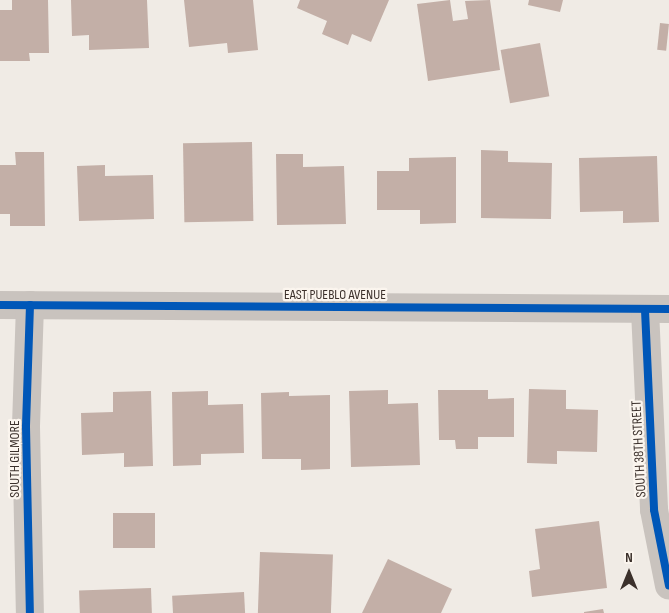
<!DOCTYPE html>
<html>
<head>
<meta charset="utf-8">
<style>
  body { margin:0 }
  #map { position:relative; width:669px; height:613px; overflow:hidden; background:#f0ebe5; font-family:"Sofia Sans Condensed",sans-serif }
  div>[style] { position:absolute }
  .building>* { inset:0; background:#c3afa7; transform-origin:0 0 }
  .minor>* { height:28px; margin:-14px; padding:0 14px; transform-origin:14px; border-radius:14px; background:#c9c3be }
  .cycleway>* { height:8px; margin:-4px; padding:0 4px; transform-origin:4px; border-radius:4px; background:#0057b8 }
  span { translate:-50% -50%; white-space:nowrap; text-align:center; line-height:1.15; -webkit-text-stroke:4.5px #fbf5ee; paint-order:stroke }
  .street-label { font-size:14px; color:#3b302b }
  .north { position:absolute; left:604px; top:548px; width:50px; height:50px; -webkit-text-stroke:4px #fbf5ee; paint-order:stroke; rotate:0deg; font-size:14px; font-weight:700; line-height:20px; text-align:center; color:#3b302b }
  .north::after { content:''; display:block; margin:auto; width:18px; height:22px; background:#3b302b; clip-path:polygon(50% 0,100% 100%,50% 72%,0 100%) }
</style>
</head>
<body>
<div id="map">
  <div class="building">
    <i style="clip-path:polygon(12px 0,48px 0,49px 53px,29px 53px,30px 61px,0 61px,0 10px,12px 10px)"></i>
    <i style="clip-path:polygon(71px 0,147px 0,149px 48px,89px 50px,89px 35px,72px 36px)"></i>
    <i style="clip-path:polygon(184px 0,253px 0,258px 50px,228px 53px,227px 43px,189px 47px)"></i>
    <i style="clip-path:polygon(300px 0,389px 0,371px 42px,352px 34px,348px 45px,322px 34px,327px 21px,297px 8px)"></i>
    <i style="clip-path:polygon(450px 0,453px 21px,468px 19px,465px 1px,490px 0,500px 70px,428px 81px,417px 4px)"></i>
    <i style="clip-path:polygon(529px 0,563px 0,560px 12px,528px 5px)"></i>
    <i style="left:660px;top:23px;width:9px;height:27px;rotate:6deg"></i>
    <i style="left:540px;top:43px;width:54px;height:40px;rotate:80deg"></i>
    <i style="left:252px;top:142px;width:79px;height:69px;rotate:89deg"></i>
    <i style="clip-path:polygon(481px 150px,508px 151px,508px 162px,552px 163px,551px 219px,481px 218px)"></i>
    <i style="clip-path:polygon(15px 152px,44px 152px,45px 226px,10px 226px,10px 214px,0 214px,0 165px,16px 165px)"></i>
    <i style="clip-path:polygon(276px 154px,303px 154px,303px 167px,344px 166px,346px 224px,277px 225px)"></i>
    <i style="clip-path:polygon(657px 156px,659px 222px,623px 223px,623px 211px,580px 212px,579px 158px)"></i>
    <i style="clip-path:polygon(456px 157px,456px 223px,420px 224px,420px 210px,377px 210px,377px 171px,409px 171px,409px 158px)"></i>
    <i style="clip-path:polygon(105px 165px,105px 176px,153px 175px,154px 219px,79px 221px,77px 166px)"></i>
    <i style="clip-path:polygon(529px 389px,566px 390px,566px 409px,598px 410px,597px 452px,557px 451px,557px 464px,527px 463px)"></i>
    <i style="clip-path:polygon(388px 390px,388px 404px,418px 403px,420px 465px,351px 467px,349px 391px)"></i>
    <i style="clip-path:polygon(438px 390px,488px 390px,488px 399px,514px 398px,514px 437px,478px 437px,478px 449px,456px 449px,455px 440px,439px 440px)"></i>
    <i style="clip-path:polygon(151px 391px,153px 466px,124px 467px,124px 453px,82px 455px,81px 413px,113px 412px,113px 392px)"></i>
    <i style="clip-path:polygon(208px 391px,208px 405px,243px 404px,244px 453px,201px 454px,201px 465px,173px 466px,172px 392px)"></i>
    <i style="clip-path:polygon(289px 392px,289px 396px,330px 395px,330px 469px,301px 470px,301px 459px,262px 459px,261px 393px)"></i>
    <i style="left:113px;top:513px;width:42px;height:35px"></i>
    <i style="clip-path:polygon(599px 521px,607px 588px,532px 597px,529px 571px,540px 569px,535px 529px)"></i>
    <i style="left:260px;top:552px;width:73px;height:61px;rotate:2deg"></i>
    <i style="clip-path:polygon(388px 559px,452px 589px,441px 613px,362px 613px)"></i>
    <i style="left:151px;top:588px;width:25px;height:72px;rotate:88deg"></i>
    <i style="left:244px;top:592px;width:21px;height:72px;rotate:87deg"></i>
    <i style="clip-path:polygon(603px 609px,604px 613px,584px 613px,584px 612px)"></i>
  </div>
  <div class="minor">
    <i style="left:0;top:305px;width:669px;rotate:0.34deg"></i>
    <i style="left:30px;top:305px;width:122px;rotate:91.9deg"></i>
    <i style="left:26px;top:427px;width:186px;rotate:88.8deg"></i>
    <i style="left:645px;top:310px;width:200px;rotate:87.4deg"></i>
    <i style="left:654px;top:510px;width:77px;rotate:78.8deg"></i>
  </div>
  <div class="cycleway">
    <i style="left:0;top:305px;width:669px;rotate:0.34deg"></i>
    <i style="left:30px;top:305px;width:122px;rotate:91.9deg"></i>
    <i style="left:26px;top:427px;width:186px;rotate:88.8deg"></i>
    <i style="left:645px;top:310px;width:200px;rotate:87.4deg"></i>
    <i style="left:654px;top:510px;width:77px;rotate:78.8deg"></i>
  </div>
  <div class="street-label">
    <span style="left:335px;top:295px">EAST PUEBLO AVENUE</span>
    <span style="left:639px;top:449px;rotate:-93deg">SOUTH 38TH STREET</span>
    <span style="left:15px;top:459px;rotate:-90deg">SOUTH GILMORE</span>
  </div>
  <div class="north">N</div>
</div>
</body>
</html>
